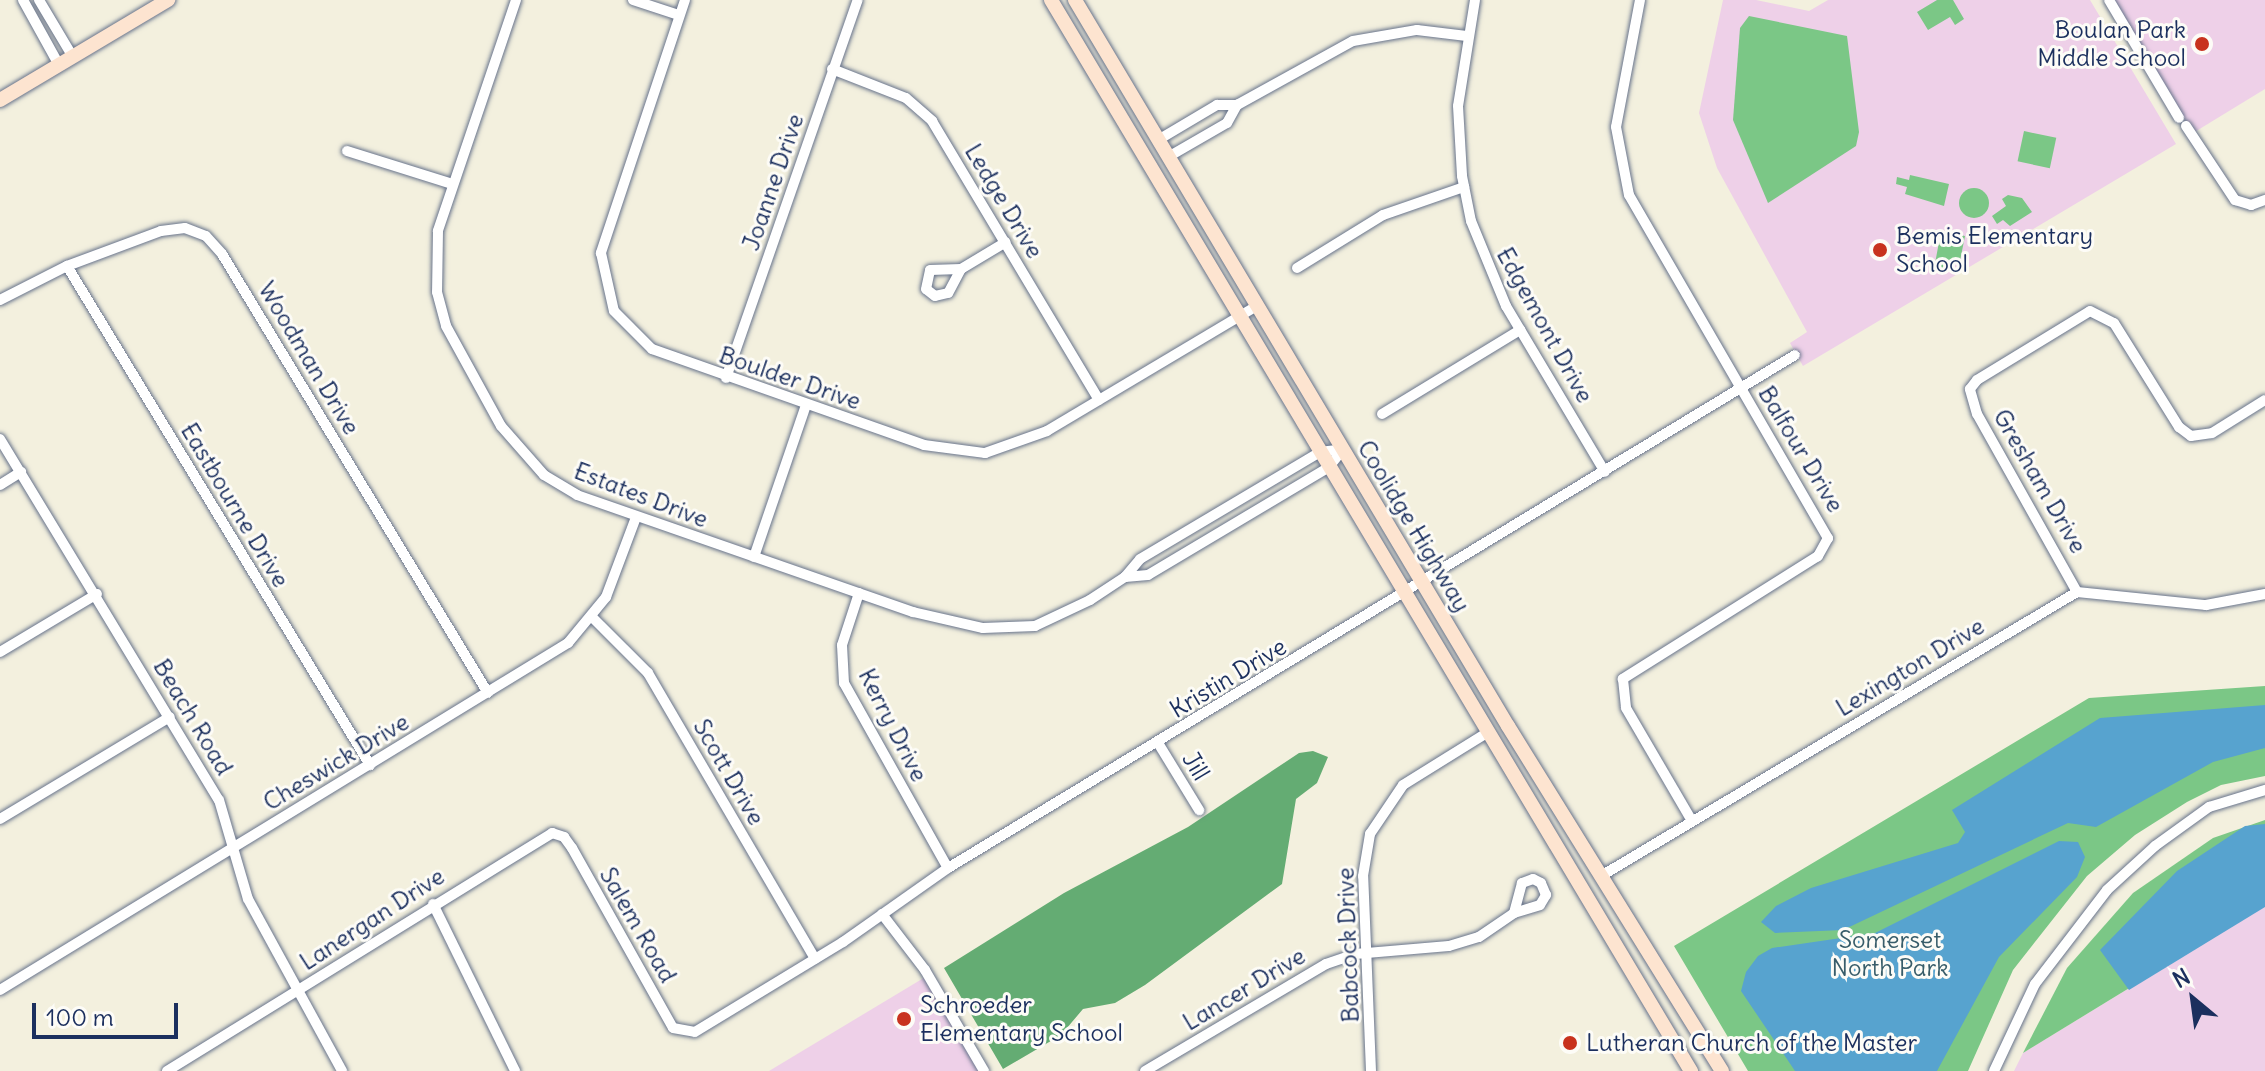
<!DOCTYPE html>
<html>
<head>
<meta charset="utf-8">
<style>
  body { margin:0 }
  #map { position:relative; width:2265px; height:1071px; overflow:hidden; background:#f3f0de; font-family:Delius,sans-serif }
  div>[style] { position:absolute }
  .built>* { inset:0; background:#eed0e8 }
  .green>* { inset:0; background:#7bc786; transform-origin:0 0 }
  .round { border-radius:50% }
  .forest>* { inset:0; background:#64ac73 }
  .water>* { inset:0; background:#57a3cf }
  .roads { filter:drop-shadow(0 0 2px #67738b) drop-shadow(0 0 2px #67738b) }
  .street>* { height:10px; margin:-5px; padding:0 5px; transform-origin:5px; border-radius:5px; background:#fff }
  .secondary>* { height:14px; margin:-7px; padding:0 7px; transform-origin:7px; border-radius:7px; background:#fde4d0 }
  .dots>* { width:22px; height:22px; translate:-50% -50%; box-sizing:border-box; border:4px solid #fdfcf7; border-radius:50% }
  span { translate:-50% -50%; white-space:nowrap; text-align:center; line-height:1.15; -webkit-text-stroke:6px #fdfcf7; paint-order:stroke }
  .poi-label { font-size:24px; color:#1b2f5e }
  .right { translate:-100% -50%; text-align:right }
  .left { translate:0 -50%; text-align:left }
  .street-label { font-size:24px; color:#1b2f5e }
  .park-label { font-size:24px; color:#385d6a }
  .north { position:absolute; left:2153px; top:959px; width:80px; height:80px; -webkit-text-stroke:6px #fdfcf7; paint-order:stroke; rotate:331deg; font-size:22px; font-weight:700; line-height:32px; text-align:center; color:#1b2f5e }
  .north::after { content:''; display:block; margin:auto; width:28px; height:36px; background:#1b2f5e; clip-path:polygon(50% 0,100% 100%,50% 72%,0 100%) }
  .scale { position:absolute; left:32px; top:1003px; width:146px; height:36px; box-sizing:border-box; border:4px solid #1b2f5e; border-top:0; padding-left:10px; font-size:24px; line-height:28px; white-space:nowrap; color:#1b2f5e; -webkit-text-stroke:6px #fdfcf7; paint-order:stroke }
</style>
</head>
<body>
<div id="map">
  <div class="built">
    <i style="clip-path:polygon(1723px 0,1756px 0,1809px 11px,1828px 0,2090px 0,2176px 144px,1803px 366px,1790px 343px,1807px 332px,1717px 168px,1699px 113px)"></i>
    <i style="clip-path:polygon(2113px 0,2265px 0,2265px 89px,2193px 133px)"></i>
    <i style="clip-path:polygon(2265px 905px,2265px 1071px,2014px 1071px,2023px 1053px)"></i>
    <i style="clip-path:polygon(927px 976px,983px 1071px,769px 1071px)"></i>
  </div>
  <div class="green">
    <i style="clip-path:polygon(1937px 0,1953px 0,1964px 19px,1955px 25px,1950px 17px,1928px 30px,1917px 12px)"></i>
    <i style="clip-path:polygon(1749px 16px,1847px 36px,1859px 132px,1856px 146px,1768px 203px,1733px 120px,1740px 28px)"></i>
    <i style="left:2024px;top:131px;width:33px;height:31px;rotate:12deg"></i>
    <i style="clip-path:polygon(1910px 175px,1949px 184px,1944px 206px,1905px 194px,1907px 187px,1896px 184px,1897px 177px,1909px 180px)"></i>
    <i class="round" style="left:1959px;top:188px;width:30px;height:30px"></i>
    <i style="clip-path:polygon(2008px 195px,2022px 198px,2032px 212px,2010px 226px,2003px 220px,1997px 224px,1992px 216px,2006px 206px,2002px 199px)"></i>
    <i style="clip-path:polygon(1941px 231px,1965px 236px,1960px 261px,1950px 259px,1947px 272px,1934px 269px)"></i>
    <i style="clip-path:polygon(2265px 686px,2265px 776px,2221px 785px,2187px 802px,2135px 835px,2087px 876px,2013px 970px,1968px 1071px,1748px 1071px,1674px 946px,2089px 698px)"></i>
    <i style="clip-path:polygon(2265px 820px,2265px 905px,2023px 1053px,2067px 968px,2133px 893px,2213px 838px)"></i>
  </div>
  <div class="forest">
    <i style="clip-path:polygon(1313px 751px,1328px 757px,1317px 783px,1296px 799px,1282px 884px,1145px 985px,1115px 1003px,1083px 1009px,1061px 1035px,1003px 1069px,944px 968px,1064px 893px,1188px 827px,1299px 753px)"></i>
  </div>
  <div class="water">
    <i style="clip-path:polygon(2265px 705px,2265px 748px,2213px 762px,2096px 827px,2068px 823px,1843px 930px,1775px 933px,1761px 922px,1776px 906px,1811px 888px,1958px 843px,1965px 832px,1952px 810px,2100px 718px)"></i>
    <i style="clip-path:polygon(2265px 824px,2265px 907px,2129px 990px,2100px 950px,2177px 871px,2245px 826px)"></i>
    <i style="clip-path:polygon(2059px 841px,2078px 842px,2085px 857px,2077px 877px,1999px 957px,1937px 1071px,1795px 1071px,1741px 991px,1746px 972px,1758px 956px,1772px 948px,1875px 933px)"></i>
  </div>
  <div class="roads">
    <div class="street">
      <i style="left:23px;top:0;width:74px;rotate:61deg"></i>
      <i style="left:39px;top:0;width:66px;rotate:59.2deg"></i>
      <i style="left:516px;top:0;width:244px;rotate:108.7deg"></i>
      <i style="left:438px;top:231px;width:61px;rotate:90.9deg"></i>
      <i style="left:437px;top:292px;width:35px;rotate:75deg"></i>
      <i style="left:446px;top:326px;width:114px;rotate:61.2deg"></i>
      <i style="left:501px;top:426px;width:65px;rotate:48.7deg"></i>
      <i style="left:544px;top:475px;width:39px;rotate:31deg"></i>
      <i style="left:577px;top:495px;width:356px;rotate:19.2deg"></i>
      <i style="left:913px;top:612px;width:72px;rotate:12.9deg"></i>
      <i style="left:983px;top:628px;width:52px;rotate:-2.2deg"></i>
      <i style="left:1035px;top:626px;width:61px;rotate:-25.3deg"></i>
      <i style="left:1090px;top:600px;width:42px;rotate:-33.3deg"></i>
      <i style="left:1125px;top:577px;width:23px;rotate:-50deg"></i>
      <i style="left:1140px;top:559px;width:209px;rotate:-30.7deg"></i>
      <i style="left:1320px;top:452px;width:23px;rotate:-7deg"></i>
      <i style="left:633px;top:0;width:48px;rotate:18.1deg"></i>
      <i style="left:685px;top:0;width:267px;rotate:108.4deg"></i>
      <i style="left:601px;top:253px;width:59px;rotate:77.4deg"></i>
      <i style="left:614px;top:311px;width:54px;rotate:45deg"></i>
      <i style="left:652px;top:349px;width:288px;rotate:19.4deg"></i>
      <i style="left:924px;top:445px;width:62px;rotate:7.5deg"></i>
      <i style="left:985px;top:453px;width:66px;rotate:-19.5deg"></i>
      <i style="left:1047px;top:431px;width:244px;rotate:-30.8deg"></i>
      <i style="left:1475px;top:0;width:107px;rotate:99.1deg"></i>
      <i style="left:1458px;top:106px;width:70px;rotate:86.7deg"></i>
      <i style="left:1462px;top:176px;width:46px;rotate:78.7deg"></i>
      <i style="left:1471px;top:221px;width:92px;rotate:67.6deg"></i>
      <i style="left:1506px;top:306px;width:193px;rotate:59.2deg"></i>
      <i style="left:1640px;top:0;width:129px;rotate:100.7deg"></i>
      <i style="left:1616px;top:127px;width:69px;rotate:79.2deg"></i>
      <i style="left:1629px;top:195px;width:397px;rotate:59.9deg"></i>
      <i style="left:1828px;top:538px;width:21px;rotate:119deg"></i>
      <i style="left:1818px;top:556px;width:231px;rotate:147.8deg"></i>
      <i style="left:1623px;top:679px;width:29px;rotate:84deg"></i>
      <i style="left:1626px;top:708px;width:131px;rotate:59.7deg"></i>
      <i style="left:2109px;top:0;width:137px;rotate:59.3deg"></i>
      <i style="left:832px;top:69px;width:79px;rotate:21.4deg"></i>
      <i style="left:906px;top:98px;width:35px;rotate:41deg"></i>
      <i style="left:932px;top:121px;width:325px;rotate:59.1deg"></i>
      <i style="left:2186px;top:126px;width:89px;rotate:56.5deg"></i>
      <i style="left:2235px;top:200px;width:17px;rotate:17deg"></i>
      <i style="left:2251px;top:205px;width:15px;rotate:-20deg"></i>
      <i style="left:1158px;top:140px;width:69px;rotate:-30.7deg"></i>
      <i style="left:1217px;top:105px;width:20px"></i>
      <i style="left:1237px;top:105px;width:132px;rotate:-28.9deg"></i>
      <i style="left:1353px;top:41px;width:65px;rotate:-9.8deg"></i>
      <i style="left:1417px;top:30px;width:50px;rotate:6.8deg"></i>
      <i style="left:347px;top:151px;width:110px;rotate:17.4deg"></i>
      <i style="left:1168px;top:157px;width:68px;rotate:-30deg"></i>
      <i style="left:1227px;top:123px;width:21px;rotate:-61deg"></i>
      <i style="left:67px;top:266px;width:584px;rotate:58.73deg"></i>
      <i style="left:1297px;top:268px;width:101px;rotate:-31.6deg"></i>
      <i style="left:1383px;top:215px;width:86px;rotate:-19.1deg"></i>
      <i style="left:961px;top:269px;width:27px;rotate:118deg"></i>
      <i style="left:948px;top:293px;width:13px;rotate:167deg"></i>
      <i style="left:935px;top:296px;width:11px;rotate:-142deg"></i>
      <i style="left:926px;top:289px;width:19px;rotate:-78deg"></i>
      <i style="left:930px;top:270px;width:31px;rotate:-2deg"></i>
      <i style="left:961px;top:269px;width:52px;rotate:-31deg"></i>
      <i style="left:0;top:300px;width:75px;rotate:-26.9deg"></i>
      <i style="left:67px;top:266px;width:100px;rotate:-20.4deg"></i>
      <i style="left:161px;top:231px;width:24px;rotate:-7deg"></i>
      <i style="left:185px;top:228px;width:22px;rotate:21deg"></i>
      <i style="left:206px;top:236px;width:24px;rotate:48deg"></i>
      <i style="left:222px;top:254px;width:513px;rotate:58.79deg"></i>
      <i style="left:726px;top:378px;width:400px;rotate:-70.8deg"></i>
      <i style="left:1382px;top:414px;width:162px;rotate:-31.3deg"></i>
      <i style="left:0;top:439px;width:422px;rotate:58.8deg"></i>
      <i style="left:219px;top:800px;width:103px;rotate:73.7deg"></i>
      <i style="left:248px;top:899px;width:196px;rotate:61.3deg"></i>
      <i style="left:0;top:485px;width:25px;rotate:-32deg"></i>
      <i style="left:754px;top:557px;width:161px;rotate:-71.1deg"></i>
      <i style="left:1125px;top:577px;width:23px;rotate:-5deg"></i>
      <i style="left:1148px;top:575px;width:211px;rotate:-30.8deg"></i>
      <i style="left:1329px;top:467px;width:23px;rotate:-52deg"></i>
      <i style="left:2077px;top:592px;width:204px;rotate:-119.3deg"></i>
      <i style="left:1977px;top:414px;width:26px;rotate:-106deg"></i>
      <i style="left:1970px;top:389px;width:11px;rotate:-52deg"></i>
      <i style="left:1977px;top:380px;width:132px;rotate:-31.4deg"></i>
      <i style="left:2090px;top:311px;width:27px;rotate:27deg"></i>
      <i style="left:2114px;top:323px;width:123px;rotate:58deg"></i>
      <i style="left:2179px;top:427px;width:15px;rotate:37deg"></i>
      <i style="left:2191px;top:436px;width:21px;rotate:-8deg"></i>
      <i style="left:2212px;top:433px;width:62px;rotate:-31.9deg"></i>
      <i style="left:859px;top:593px;width:55px;rotate:108.1deg"></i>
      <i style="left:842px;top:645px;width:38px;rotate:87deg"></i>
      <i style="left:844px;top:683px;width:212px;rotate:60.7deg"></i>
      <i style="left:592px;top:617px;width:79px;rotate:45deg"></i>
      <i style="left:648px;top:673px;width:331px;rotate:59.7deg"></i>
      <i style="left:0;top:652px;width:113px;rotate:-30.9deg"></i>
      <i style="left:1158px;top:743px;width:79px;rotate:58.5deg"></i>
      <i style="left:0;top:819px;width:198px;rotate:-31deg"></i>
      <i style="left:1601px;top:876px;width:554px;rotate:-30.82deg"></i>
      <i style="left:2077px;top:592px;width:130px;rotate:5.8deg"></i>
      <i style="left:2206px;top:605px;width:60px;rotate:-10.6deg"></i>
      <i style="left:433px;top:904px;width:186px;rotate:63.8deg"></i>
      <i style="left:882px;top:914px;width:71px;rotate:52.5deg"></i>
      <i style="left:925px;top:970px;width:117px;rotate:59.7deg"></i>
      <i style="left:0;top:990px;width:666px;rotate:-31.42deg"></i>
      <i style="left:568px;top:643px;width:60px;rotate:-50.4deg"></i>
      <i style="left:606px;top:597px;width:85px;rotate:-69.4deg"></i>
      <i style="left:167px;top:1071px;width:453px;rotate:-31.7deg"></i>
      <i style="left:552px;top:833px;width:13px;rotate:18deg"></i>
      <i style="left:564px;top:837px;width:14px;rotate:54deg"></i>
      <i style="left:572px;top:848px;width:206px;rotate:60.7deg"></i>
      <i style="left:673px;top:1028px;width:22px;rotate:10deg"></i>
      <i style="left:695px;top:1032px;width:173px;rotate:-31.3deg"></i>
      <i style="left:843px;top:942px;width:128px;rotate:-35.2deg"></i>
      <i style="left:948px;top:868px;width:990px;rotate:-31.2deg"></i>
      <i style="left:1145px;top:1071px;width:210px;rotate:-30.6deg"></i>
      <i style="left:1326px;top:964px;width:31px;rotate:-19deg"></i>
      <i style="left:1355px;top:954px;width:94px;rotate:-4.9deg"></i>
      <i style="left:1449px;top:946px;width:31px;rotate:-17deg"></i>
      <i style="left:1479px;top:937px;width:42px;rotate:-34.4deg"></i>
      <i style="left:1514px;top:913px;width:27px;rotate:-17deg"></i>
      <i style="left:1540px;top:905px;width:12px;rotate:-59deg"></i>
      <i style="left:1546px;top:895px;width:13px;rotate:-113deg"></i>
      <i style="left:1541px;top:883px;width:9px;rotate:-153deg"></i>
      <i style="left:1533px;top:879px;width:12px;rotate:160deg"></i>
      <i style="left:1522px;top:883px;width:31px;rotate:105deg"></i>
      <i style="left:1371px;top:1071px;width:195px;rotate:-92.3deg"></i>
      <i style="left:1363px;top:876px;width:43px;rotate:-80.5deg"></i>
      <i style="left:1370px;top:834px;width:59px;rotate:-56deg"></i>
      <i style="left:1403px;top:785px;width:100px;rotate:-31.9deg"></i>
      <i style="left:1994px;top:1071px;width:96px;rotate:-64.8deg"></i>
      <i style="left:2035px;top:984px;width:118px;rotate:-52.5deg"></i>
      <i style="left:2107px;top:890px;width:65px;rotate:-42.5deg"></i>
      <i style="left:2155px;top:846px;width:67px;rotate:-35.8deg"></i>
      <i style="left:2209px;top:807px;width:59px;rotate:-16.9deg"></i>
    </div>
    <div class="secondary">
      <i style="left:1051px;top:0;width:1248px;rotate:59.14deg"></i>
      <i style="left:1075px;top:0;width:845px;rotate:59.19deg"></i>
      <i style="left:1508px;top:726px;width:406px;rotate:58.2deg"></i>
      <i style="left:0;top:100px;width:196px;rotate:-30.8deg"></i>
    </div>
  </div>
  <div class="dots">
    <i style="left:2202px;top:44px;background:#c8321e"></i>
    <i style="left:1880px;top:250px;background:#c8321e"></i>
    <i style="left:904px;top:1019px;background:#c8321e"></i>
    <i style="left:1570px;top:1043px;background:#c8321e"></i>
  </div>
  <div class="poi-label">
    <span class="right" style="left:2186px;top:44px">Boulan Park<br>Middle School</span>
    <span class="left" style="left:1896px;top:250px">Bemis Elementary<br>School</span>
    <span class="left" style="left:920px;top:1019px">Schroeder<br>Elementary School</span>
    <span class="left" style="left:1586px;top:1043px">Lutheran Church of the Master</span>
  </div>
  <div class="street-label">
    <span style="left:773px;top:182px;rotate:-71deg">Joanne Drive</span>
    <span style="left:1004px;top:201px;rotate:59deg">Ledge Drive</span>
    <span style="left:1545px;top:325px;rotate:61deg">Edgemont Drive</span>
    <span style="left:309px;top:358px;rotate:59deg">Woodman Drive</span>
    <span style="left:790px;top:378px;rotate:19deg">Boulder Drive</span>
    <span style="left:1801px;top:449px;rotate:59deg">Balfour Drive</span>
    <span style="left:2040px;top:481px;rotate:60deg">Gresham Drive</span>
    <span style="left:641px;top:495px;rotate:21deg">Estates Drive</span>
    <span style="left:235px;top:505px;rotate:59deg">Eastbourne Drive</span>
    <span style="left:1414px;top:526px;rotate:59deg">Coolidge Highway</span>
    <span style="left:1910px;top:667px;rotate:-31deg">Lexington Drive</span>
    <span style="left:1228px;top:678px;rotate:-31deg">Kristin Drive</span>
    <span style="left:193px;top:717px;rotate:59deg">Beach Road</span>
    <span style="left:893px;top:725px;rotate:63deg">Kerry Drive</span>
    <span style="left:336px;top:762px;rotate:-31deg">Cheswick Drive</span>
    <span style="left:1196px;top:766px;rotate:59deg">Jill</span>
    <span style="left:729px;top:772px;rotate:60deg">Scott Drive</span>
    <span style="left:372px;top:919px;rotate:-33deg">Lanergan Drive</span>
    <span style="left:638px;top:925px;rotate:60deg">Salem Road</span>
    <span style="left:1348px;top:945px;rotate:-92deg">Babcock Drive</span>
    <span style="left:1244px;top:989px;rotate:-31deg">Lancer Drive</span>
  </div>
  <div class="park-label">
    <span style="left:1890px;top:954px">Somerset<br>North Park</span>
  </div>
  <div class="north">N</div>
  <div class="scale">100 m</div>
</div>
</body>
</html>
